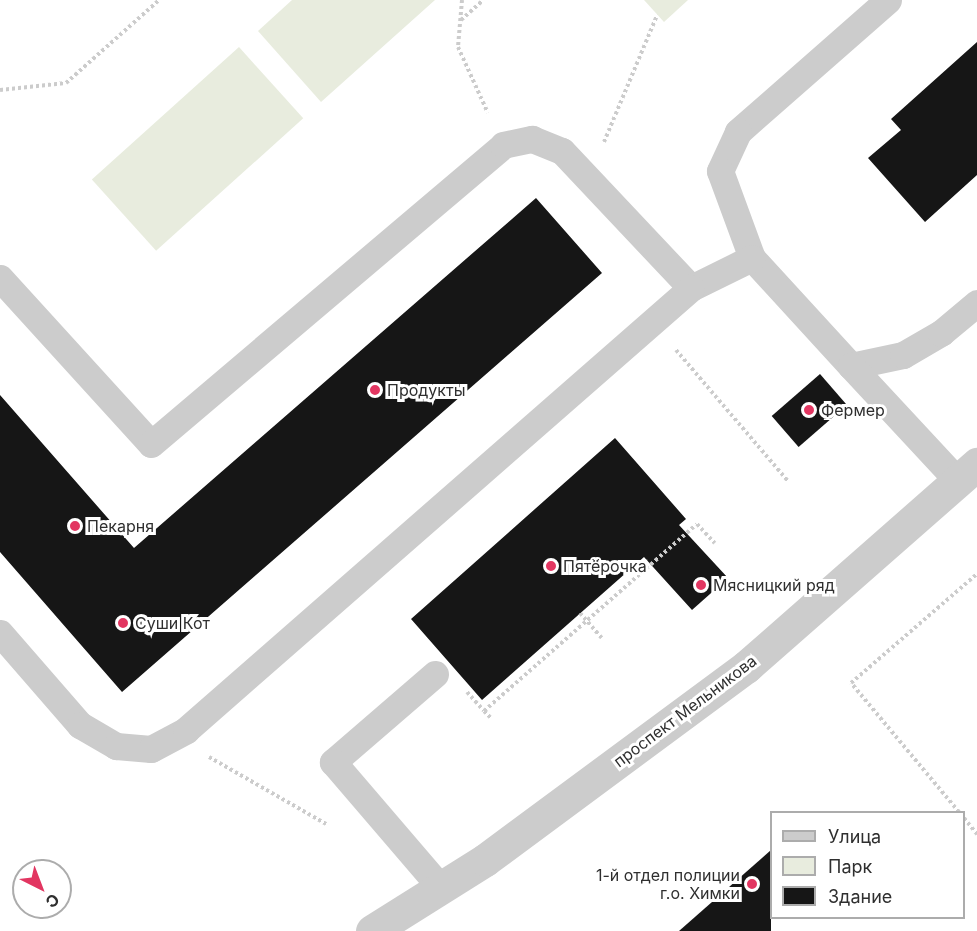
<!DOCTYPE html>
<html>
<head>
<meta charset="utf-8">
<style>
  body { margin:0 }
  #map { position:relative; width:977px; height:931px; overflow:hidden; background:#fff; font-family:Inter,sans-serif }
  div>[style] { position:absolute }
  .green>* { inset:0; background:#e8ecde; transform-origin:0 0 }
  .building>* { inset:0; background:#161616; transform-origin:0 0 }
  .path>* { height:4px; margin-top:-2px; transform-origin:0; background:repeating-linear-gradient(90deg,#ccc 0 3px,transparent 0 6px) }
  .lane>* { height:27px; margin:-13.5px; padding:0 13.5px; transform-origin:13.5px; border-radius:13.5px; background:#ccc }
  .street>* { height:33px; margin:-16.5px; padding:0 16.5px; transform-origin:16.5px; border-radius:16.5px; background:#ccc }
  .dots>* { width:16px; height:16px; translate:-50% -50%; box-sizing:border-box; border:3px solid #fff; border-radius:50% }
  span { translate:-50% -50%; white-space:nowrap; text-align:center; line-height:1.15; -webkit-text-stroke:6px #fff; paint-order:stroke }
  .poi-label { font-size:16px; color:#2f2f2f }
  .left { translate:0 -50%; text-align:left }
  .right { translate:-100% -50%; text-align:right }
  .street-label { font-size:16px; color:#2f2f2f }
  .legend { position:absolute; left:770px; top:811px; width:195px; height:108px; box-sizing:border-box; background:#fff; border:2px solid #acacac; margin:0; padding:8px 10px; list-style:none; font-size:18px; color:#2f2f2f }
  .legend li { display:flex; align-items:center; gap:12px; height:30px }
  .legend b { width:30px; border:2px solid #acacac }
  .north { position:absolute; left:12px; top:859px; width:60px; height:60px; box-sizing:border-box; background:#fff; border:2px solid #acacac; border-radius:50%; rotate:138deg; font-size:16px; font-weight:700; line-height:24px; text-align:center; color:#2f2f2f }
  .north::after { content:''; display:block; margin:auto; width:21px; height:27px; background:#e23661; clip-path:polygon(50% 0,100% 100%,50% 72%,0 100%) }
</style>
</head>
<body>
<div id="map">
  <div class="green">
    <i style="clip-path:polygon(292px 0,435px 0,321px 102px,258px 31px)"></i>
    <i style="clip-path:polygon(644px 0,688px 0,664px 22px)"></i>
    <i style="left:239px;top:47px;width:96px;height:198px;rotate:48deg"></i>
  </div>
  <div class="building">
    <i style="clip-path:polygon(977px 42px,977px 175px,925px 222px,868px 158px,901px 130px,891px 119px)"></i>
    <i style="clip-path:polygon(536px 198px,602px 273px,122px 692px,0 552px,0 395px,134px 548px)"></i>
    <i style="left:820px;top:374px;width:41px;height:64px;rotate:49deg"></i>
    <i style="clip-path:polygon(615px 438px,686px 519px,679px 525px,728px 578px,692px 610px,644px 557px,482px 700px,411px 619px)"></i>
    <i style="clip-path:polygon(771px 850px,771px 931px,679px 931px)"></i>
  </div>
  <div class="path">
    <i style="left:462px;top:0;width:47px;rotate:94.9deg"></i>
    <i style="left:458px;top:47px;width:72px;rotate:65.6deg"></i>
    <i style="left:461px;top:20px;width:30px;rotate:-42deg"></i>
    <i style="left:0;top:90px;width:66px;rotate:-6.1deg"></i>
    <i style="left:66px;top:83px;width:125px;rotate:-41.7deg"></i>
    <i style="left:604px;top:142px;width:138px;rotate:-67.3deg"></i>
    <i style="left:676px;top:350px;width:172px;rotate:49.5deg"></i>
    <i style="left:580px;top:613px;width:33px;rotate:49deg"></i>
    <i style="left:467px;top:692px;width:25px;rotate:48deg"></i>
    <i style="left:484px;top:711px;width:283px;rotate:-41.3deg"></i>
    <i style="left:697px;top:524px;width:26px;rotate:47deg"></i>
    <i style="left:484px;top:711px;width:10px;rotate:45deg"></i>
    <i style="left:209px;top:757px;width:135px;rotate:29.8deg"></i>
    <i style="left:959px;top:812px;width:168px;rotate:-129.9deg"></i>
    <i style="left:851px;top:683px;width:167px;rotate:-40.9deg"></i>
    <i style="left:964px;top:818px;width:21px;rotate:51deg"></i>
  </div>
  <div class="lane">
    <i style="left:888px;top:0;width:200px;rotate:138.7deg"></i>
    <i style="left:738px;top:132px;width:43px;rotate:114.8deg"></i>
    <i style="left:720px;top:171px;width:93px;rotate:69.8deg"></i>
    <i style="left:752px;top:258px;width:147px;rotate:47.5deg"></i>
    <i style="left:851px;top:366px;width:53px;rotate:-11.9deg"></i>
    <i style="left:903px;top:355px;width:44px;rotate:-30.1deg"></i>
    <i style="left:941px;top:333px;width:47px;rotate:-39.8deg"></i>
    <i style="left:0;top:278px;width:224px;rotate:47.7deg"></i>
    <i style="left:151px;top:444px;width:462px;rotate:-40.3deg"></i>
    <i style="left:503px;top:145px;width:30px;rotate:-12deg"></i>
    <i style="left:532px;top:139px;width:32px;rotate:22deg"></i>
    <i style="left:562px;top:151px;width:188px;rotate:46.7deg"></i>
    <i style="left:691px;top:288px;width:68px;rotate:-26.2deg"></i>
    <i style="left:851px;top:366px;width:157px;rotate:47.1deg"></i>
    <i style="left:0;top:633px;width:122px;rotate:49deg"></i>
    <i style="left:80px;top:725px;width:42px;rotate:30.3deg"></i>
    <i style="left:116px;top:746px;width:35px;rotate:5deg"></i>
    <i style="left:151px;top:749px;width:40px;rotate:-28deg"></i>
    <i style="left:186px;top:730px;width:671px;rotate:-41.19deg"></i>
    <i style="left:435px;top:674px;width:135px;rotate:139.2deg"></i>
    <i style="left:333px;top:762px;width:166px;rotate:49.4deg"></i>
  </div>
  <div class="street">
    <i style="left:372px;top:931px;width:133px;rotate:-32.1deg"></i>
    <i style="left:485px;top:860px;width:325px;rotate:-36.5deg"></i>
    <i style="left:746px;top:667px;width:308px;rotate:-41.3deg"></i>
  </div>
  <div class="dots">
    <i style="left:375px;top:390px;background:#e23661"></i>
    <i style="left:809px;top:410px;background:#e23661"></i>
    <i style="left:75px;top:526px;background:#e23661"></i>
    <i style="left:551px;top:566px;background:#e23661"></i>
    <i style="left:701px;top:585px;background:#e23661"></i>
    <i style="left:123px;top:623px;background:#e23661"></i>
    <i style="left:752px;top:884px;background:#e23661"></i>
  </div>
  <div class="poi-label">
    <span class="left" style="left:387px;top:390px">Продукты</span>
    <span class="left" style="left:821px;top:410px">Фермер</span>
    <span class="left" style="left:87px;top:526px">Пекарня</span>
    <span class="left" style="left:563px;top:566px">Пятёрочка</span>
    <span class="left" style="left:713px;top:585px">Мясницкий ряд</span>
    <span class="left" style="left:135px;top:623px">Суши Кот</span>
    <span class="right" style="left:740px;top:884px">1-й отдел полиции<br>г.о. Химки</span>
  </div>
  <div class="street-label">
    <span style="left:685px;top:711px;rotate:-37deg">проспект Мельникова</span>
  </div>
  <ul class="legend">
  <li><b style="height:8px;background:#ccc"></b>Улица</li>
  <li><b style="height:16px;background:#e8ecde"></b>Парк</li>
  <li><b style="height:16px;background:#161616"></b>Здание</li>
  </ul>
  <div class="north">С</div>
</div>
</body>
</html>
